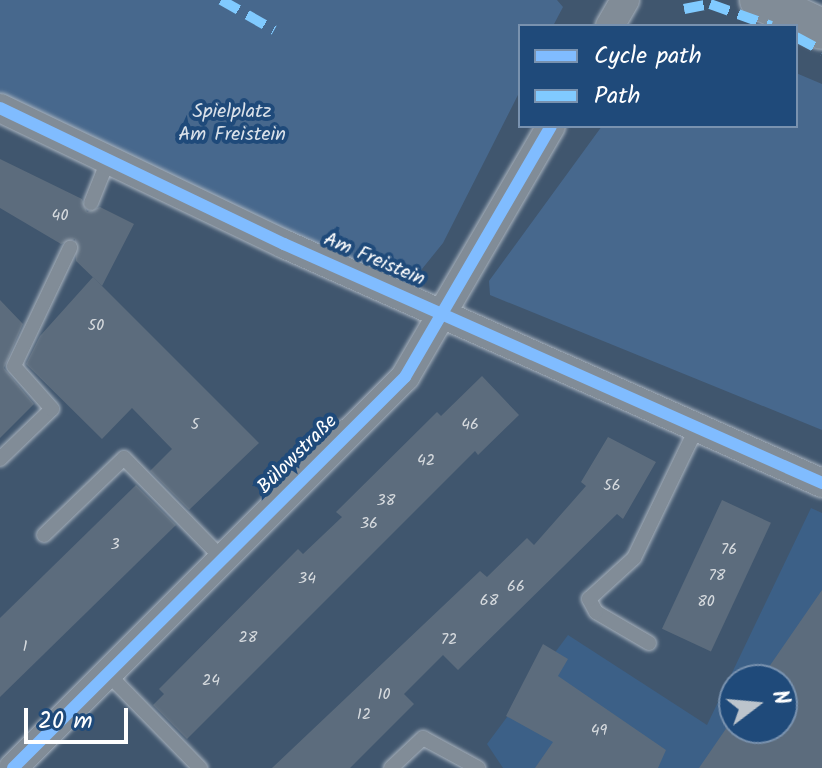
<!DOCTYPE html>
<html>
<head>
<meta charset="utf-8">
<style>
  body { margin:0 }
  #map { position:relative; width:822px; height:768px; overflow:hidden; background:#40566e; font-family:Kalam,sans-serif }
  div>[style] { position:absolute }
  .built>* { inset:0; background:#3c6087 }
  .green>* { inset:0; background:#47688d }
  .building>* { inset:0; background:#5c6c7d; transform-origin:0 0 }
  .roads { filter:drop-shadow(0 0 2px #a9b3be) drop-shadow(0 0 2px #a9b3be) }
  .lane>* { height:14px; margin:-7px; padding:0 7px; transform-origin:7px; border-radius:7px; background:#818c97 }
  .street>* { height:28px; margin:-14px; padding:0 14px; transform-origin:14px; border-radius:14px; background:#818c97 }
  .secondary>* { height:40px; margin:-20px; padding:0 20px; transform-origin:20px; border-radius:20px; background:#818c97 }
  .quiet>* { height:10px; margin-top:-5px; transform-origin:0; background:repeating-linear-gradient(90deg,#80caff 0 20px,transparent 0 30px) }
  .cycleway>* { height:12px; margin:-6px; padding:0 6px; transform-origin:6px; border-radius:6px; background:#80bcff }
  span { translate:-50% -50%; white-space:nowrap; text-align:center; line-height:1.15; -webkit-text-stroke:8px #1f4a7a; paint-order:stroke }
  .number-label { font-size:16px; color:#d6dade }
  .number-label span { -webkit-text-stroke-width:0 }
  .park-label { font-size:20px; color:#dae1e9 }
  .street-label { font-size:20px; color:#fff }
  .legend { position:absolute; left:518px; top:24px; width:280px; height:104px; box-sizing:border-box; background:#1f4a7a; border:2px solid #7992af; margin:0; padding:10px 14px; list-style:none; font-size:24px; color:#fff }
  .legend li { display:flex; align-items:center; gap:16px; height:40px }
  .legend b { width:40px; border:2px solid #7992af }
  .north { position:absolute; left:718px; top:664px; width:80px; height:80px; box-sizing:border-box; background:#1f4a7a; border:2px solid #7992af; border-radius:50%; rotate:74deg; font-size:22px; font-weight:700; line-height:32px; text-align:center; color:#fff }
  .north::after { content:''; display:block; margin:auto; width:28px; height:36px; background:#bcc4cc; clip-path:polygon(50% 0,100% 100%,50% 72%,0 100%) }
  .scale { position:absolute; left:24px; top:708px; width:104px; height:36px; box-sizing:border-box; border:4px solid #fff; border-top:0; padding-left:10px; font-size:24px; line-height:28px; white-space:nowrap; color:#fff; -webkit-text-stroke:6px #1f4a7a; paint-order:stroke }
</style>
</head>
<body>
<div id="map">
  <div class="built">
    <i style="clip-path:polygon(evenodd,811px 508px,822px 513px,822px 768px,503px 768px,487px 744px,568px 635px,707px 725px,811px 508px,734px 680px,782px 680px,782px 728px,734px 728px,734px 680px)"></i>
  </div>
  <div class="green">
    <i style="clip-path:polygon(0 0,557px 0,563px 7px,553px 26px,520px 26px,520px 91px,443px 243px,405px 290px,0 103px)"></i>
    <i style="clip-path:polygon(796px 73px,822px 84px,822px 430px,490px 295px,489px 281px,602px 126px,796px 126px)"></i>
  </div>
  <div class="building">
    <i style="clip-path:polygon(0 159px,82px 199px,87px 212px,100px 207px,134px 224px,102px 286px,76px 261px,75px 239px,61px 244px,0 208px)"></i>
    <i style="clip-path:polygon(93px 277px,259px 443px,189px 510px,150px 471px,172px 449px,132px 408px,102px 439px,26px 364px,40px 336px)"></i>
    <i style="clip-path:polygon(0 300px,23px 324px,4px 368px,34px 404px,0 438px)"></i>
    <i style="clip-path:polygon(482px 376px,519px 415px,478px 455px,475px 451px,187px 739px,153px 705px,164px 694px,159px 689px,298px 549px,303px 554px,342px 517px,336px 512px,437px 412px,441px 416px)"></i>
    <i style="clip-path:polygon(608px 437px,656px 462px,623px 519px,617px 514px,458px 670px,443px 655px,404px 694px,414px 704px,350px 768px,272px 768px,480px 571px,487px 577px,527px 538px,534px 545px,586px 486px,581px 482px)"></i>
    <i style="clip-path:polygon(136px 485px,176px 525px,0 697px,0 618px)"></i>
    <i style="left:722px;top:500px;width:54px;height:142px;rotate:25deg"></i>
    <i style="clip-path:polygon(822px 590px,822px 768px,699px 768px,734px 717px,734px 728px,782px 728px,782px 680px,760px 680px)"></i>
    <i style="clip-path:polygon(543px 644px,568px 659px,558px 676px,666px 750px,658px 768px,535px 768px,553px 742px,506px 716px)"></i>
  </div>
  <div class="roads">
    <div class="lane">
      <i style="left:91px;top:203px;width:48px;rotate:-68.2deg"></i>
      <i style="left:0;top:459px;width:72px;rotate:-43.9deg"></i>
      <i style="left:52px;top:409px;width:57px;rotate:-131.5deg"></i>
      <i style="left:14px;top:366px;width:131px;rotate:-64.6deg"></i>
      <i style="left:44px;top:535px;width:111px;rotate:-43.9deg"></i>
      <i style="left:124px;top:458px;width:140px;rotate:45.6deg"></i>
      <i style="left:649px;top:643px;width:61px;rotate:-149.7deg"></i>
      <i style="left:596px;top:612px;width:15px;rotate:-118deg"></i>
      <i style="left:589px;top:599px;width:61px;rotate:-42.3deg"></i>
      <i style="left:634px;top:558px;width:145px;rotate:-64.3deg"></i>
      <i style="left:108px;top:674px;width:132px;rotate:45.6deg"></i>
      <i style="left:391px;top:768px;width:44px;rotate:-43.2deg"></i>
      <i style="left:423px;top:738px;width:63px;rotate:28.6deg"></i>
    </div>
    <div class="street">
      <i style="left:610px;top:26px;width:30px;rotate:-60deg"></i>
      <i style="left:0;top:108px;width:315px;rotate:25.6deg"></i>
      <i style="left:284px;top:244px;width:589px;rotate:23.95deg"></i>
      <i style="left:13px;top:768px;width:554px;rotate:-44.93deg"></i>
      <i style="left:405px;top:377px;width:290px;rotate:-59.8deg"></i>
    </div>
    <div class="secondary">
      <i style="left:760px;top:0;width:68px;rotate:25.1deg"></i>
    </div>
  </div>
  <div class="quiet">
    <i style="left:221px;top:0;width:61px;rotate:29.5deg"></i>
    <i style="left:684px;top:9px;width:26px;rotate:-11deg"></i>
    <i style="left:710px;top:4px;width:65px;rotate:19.8deg"></i>
    <i style="left:796px;top:37px;width:30px;rotate:28deg"></i>
  </div>
  <div class="cycleway">
    <i style="left:0;top:108px;width:315px;rotate:25.6deg"></i>
    <i style="left:284px;top:244px;width:589px;rotate:23.95deg"></i>
    <i style="left:13px;top:768px;width:554px;rotate:-44.93deg"></i>
    <i style="left:405px;top:377px;width:290px;rotate:-59.8deg"></i>
  </div>
  <div class="number-label">
    <span style="left:60px;top:216px">40</span>
    <span style="left:96px;top:326px">50</span>
    <span style="left:195px;top:425px">5</span>
    <span style="left:470px;top:425px">46</span>
    <span style="left:426px;top:461px">42</span>
    <span style="left:612px;top:486px">56</span>
    <span style="left:386px;top:501px">38</span>
    <span style="left:369px;top:524px">36</span>
    <span style="left:115px;top:545px">3</span>
    <span style="left:729px;top:550px">76</span>
    <span style="left:717px;top:576px">78</span>
    <span style="left:307px;top:579px">34</span>
    <span style="left:516px;top:587px">66</span>
    <span style="left:489px;top:601px">68</span>
    <span style="left:706px;top:602px">80</span>
    <span style="left:248px;top:638px">28</span>
    <span style="left:449px;top:640px">72</span>
    <span style="left:25px;top:647px">1</span>
    <span style="left:211px;top:681px">24</span>
    <span style="left:384px;top:695px">10</span>
    <span style="left:364px;top:715px">12</span>
    <span style="left:599px;top:731px">49</span>
  </div>
  <div class="park-label">
    <span style="left:232px;top:124px">Spielplatz<br>Am Freistein</span>
  </div>
  <div class="street-label">
    <span style="left:374px;top:260px;rotate:23deg">Am Freistein</span>
    <span style="left:298px;top:455px;rotate:-45deg">Bülowstraße</span>
  </div>
  <ul class="legend">
  <li><b style="height:10px;background:#80bcff"></b>Cycle path</li>
  <li><b style="height:10px;background:#80caff"></b>Path</li>
  </ul>
  <div class="north">N</div>
  <div class="scale">20 m</div>
</div>
</body>
</html>
